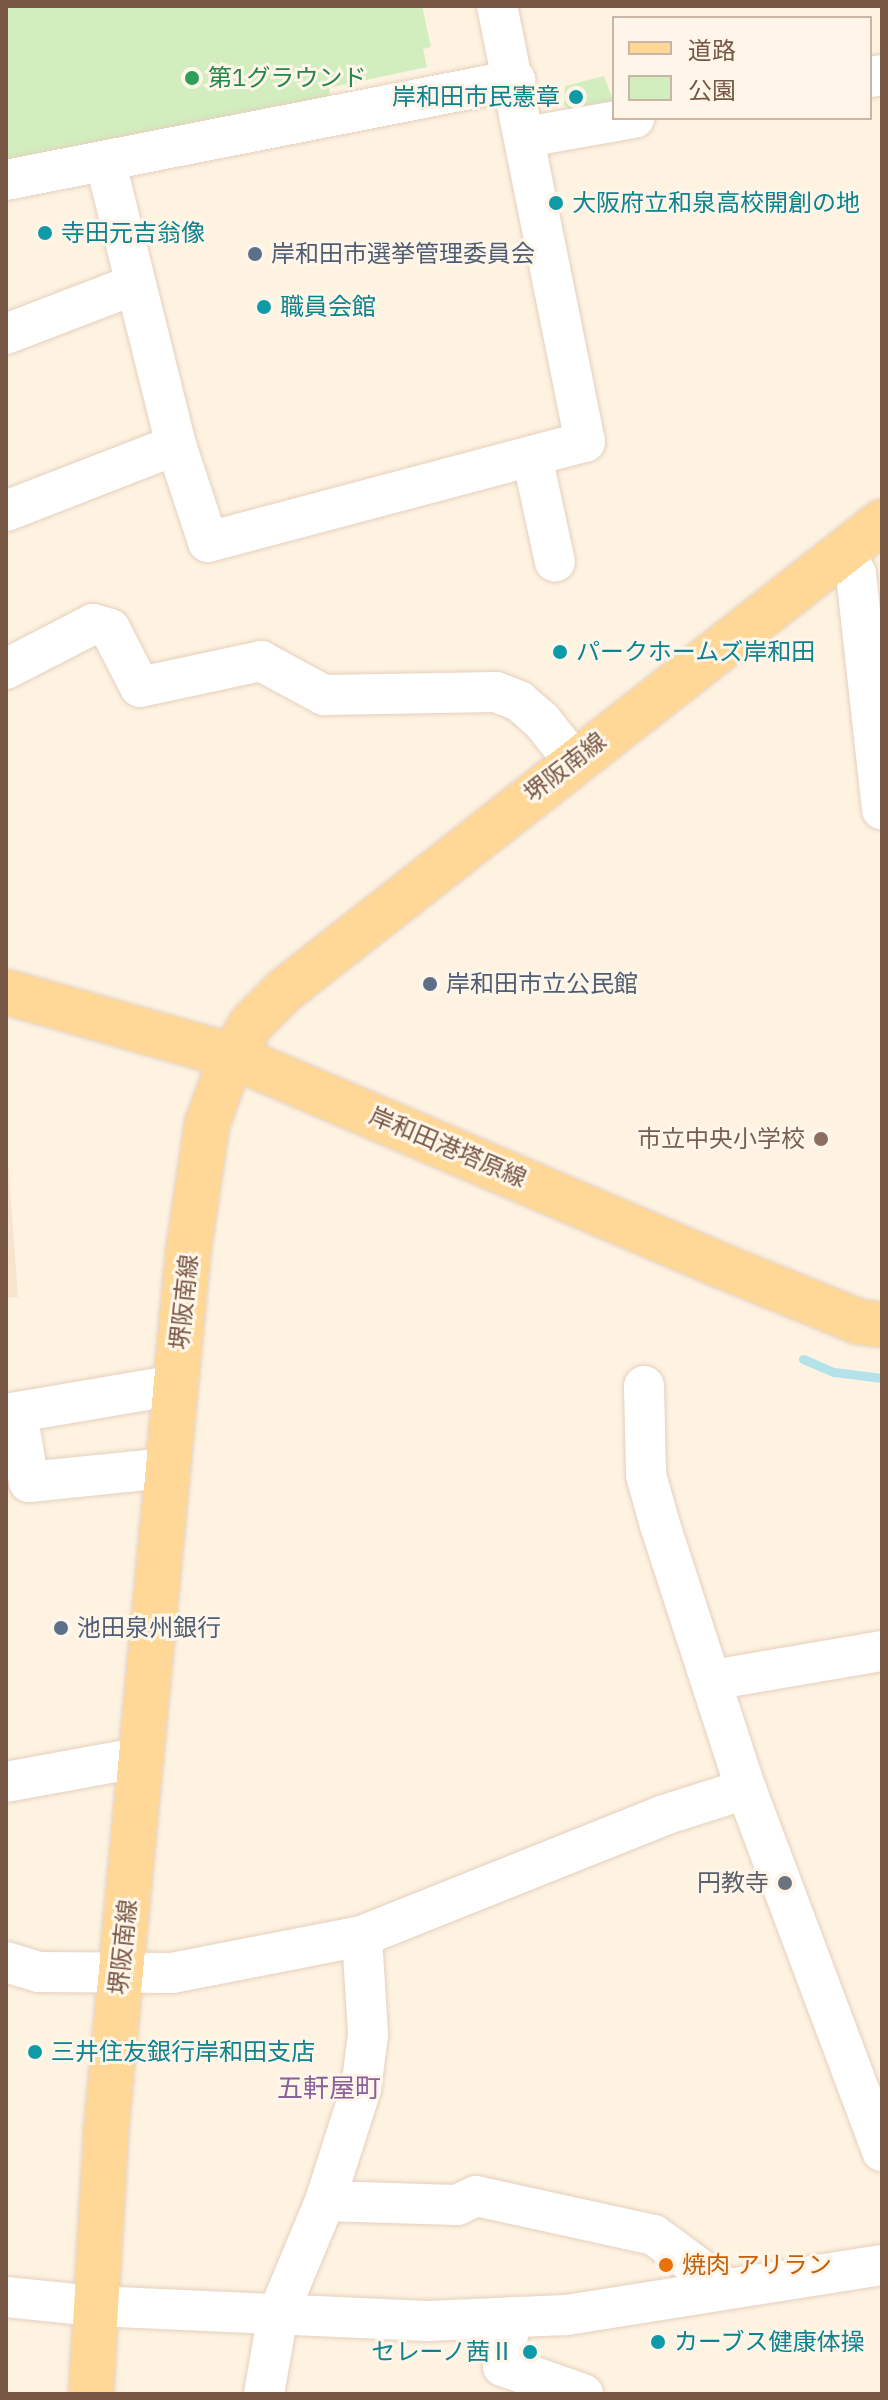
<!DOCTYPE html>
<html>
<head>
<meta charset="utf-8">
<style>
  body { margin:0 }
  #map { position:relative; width:888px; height:2400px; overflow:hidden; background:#fef3e1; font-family:"IBM Plex Sans","Noto Sans JP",sans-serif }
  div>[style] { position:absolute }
  .residential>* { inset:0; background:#f7e4cf }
  .green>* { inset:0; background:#d2edbe }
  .stream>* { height:9px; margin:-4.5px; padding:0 4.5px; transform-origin:4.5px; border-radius:4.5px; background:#b4e2ea }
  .roads { filter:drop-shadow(0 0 2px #e5d0be) drop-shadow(0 0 2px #e5d0be) }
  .minor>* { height:40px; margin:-20px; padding:0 20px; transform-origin:20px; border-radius:20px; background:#fff }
  .major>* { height:44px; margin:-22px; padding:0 22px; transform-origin:22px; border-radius:22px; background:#ffd897 }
  .dots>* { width:22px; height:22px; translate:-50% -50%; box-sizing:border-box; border:4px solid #fff6e9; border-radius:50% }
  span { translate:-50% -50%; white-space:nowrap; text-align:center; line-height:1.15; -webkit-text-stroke:6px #fff6e9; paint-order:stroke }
  .leisure-label { font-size:24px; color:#27864d }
  .left { translate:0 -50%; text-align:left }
  .culture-label { font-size:24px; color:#0d838f }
  .right { translate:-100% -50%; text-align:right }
  .service-label { font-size:24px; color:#4e5e75 }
  .street-label { font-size:24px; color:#785745 }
  .education-label { font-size:24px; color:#785e54 }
  .worship-label { font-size:24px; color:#5b616d }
  .food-label { font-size:24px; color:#c56008 }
  .neighbourhood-label { font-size:26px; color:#88609c }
  .frame { position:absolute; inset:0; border:8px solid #785745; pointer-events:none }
  .legend { position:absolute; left:612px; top:16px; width:260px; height:104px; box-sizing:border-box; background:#fff6e9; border:2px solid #c9b6a7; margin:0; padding:10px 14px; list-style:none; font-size:24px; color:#785745 }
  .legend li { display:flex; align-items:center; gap:16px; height:40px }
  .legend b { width:40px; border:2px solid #c9b6a7 }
</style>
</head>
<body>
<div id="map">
  <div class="residential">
    <i style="clip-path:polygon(6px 1134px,18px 1297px,6px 1298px)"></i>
  </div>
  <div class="green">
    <i style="clip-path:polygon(6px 6px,422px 6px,431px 47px,423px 49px,427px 67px,329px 88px,331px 101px,6px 161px)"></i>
    <i style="clip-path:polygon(604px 76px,614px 103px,574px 113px,564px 105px,565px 86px)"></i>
  </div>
  <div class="stream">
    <i style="left:803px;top:1359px;width:34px;rotate:23deg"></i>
    <i style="left:834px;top:1372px;width:48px;rotate:7.1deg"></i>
  </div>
  <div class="roads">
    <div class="minor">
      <i style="left:870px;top:77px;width:12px;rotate:-9deg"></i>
      <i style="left:526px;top:137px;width:110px;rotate:-10deg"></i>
      <i style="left:106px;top:164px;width:290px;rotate:76deg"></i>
      <i style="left:176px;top:445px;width:102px;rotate:71.7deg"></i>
      <i style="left:208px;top:542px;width:390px;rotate:-14.9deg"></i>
      <i style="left:585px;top:442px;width:445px;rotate:-101.4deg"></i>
      <i style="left:6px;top:180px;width:519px;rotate:-11.11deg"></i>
      <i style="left:6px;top:334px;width:139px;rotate:-21deg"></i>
      <i style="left:532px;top:456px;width:108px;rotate:77.8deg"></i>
      <i style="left:6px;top:511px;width:182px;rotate:-21.2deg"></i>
      <i style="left:844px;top:552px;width:25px;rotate:61deg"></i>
      <i style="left:856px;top:574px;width:237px;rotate:83.7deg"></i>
      <i style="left:6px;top:669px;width:98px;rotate:-27.3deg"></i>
      <i style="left:93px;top:624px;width:18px;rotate:16deg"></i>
      <i style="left:110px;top:629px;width:65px;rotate:62.7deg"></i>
      <i style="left:140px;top:687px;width:124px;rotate:-12.1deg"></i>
      <i style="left:261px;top:661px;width:72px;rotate:28.4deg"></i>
      <i style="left:324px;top:695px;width:172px;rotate:-1deg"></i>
      <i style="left:496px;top:692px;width:25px;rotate:21deg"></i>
      <i style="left:519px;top:701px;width:30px;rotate:41deg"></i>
      <i style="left:542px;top:721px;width:50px;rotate:51.5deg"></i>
      <i style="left:644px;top:1386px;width:89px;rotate:88.7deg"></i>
      <i style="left:646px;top:1475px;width:52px;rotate:74.4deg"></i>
      <i style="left:660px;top:1525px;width:278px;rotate:72deg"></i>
      <i style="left:746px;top:1789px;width:387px;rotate:69.4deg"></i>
      <i style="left:17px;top:1413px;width:70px;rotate:80.1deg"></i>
      <i style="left:29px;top:1482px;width:139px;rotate:-5.8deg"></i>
      <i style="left:6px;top:1414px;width:171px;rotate:-9.7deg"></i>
      <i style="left:712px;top:1680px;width:172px;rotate:-9.7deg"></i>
      <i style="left:6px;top:1782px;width:138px;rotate:-10.4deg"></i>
      <i style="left:6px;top:1962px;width:34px;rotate:17deg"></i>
      <i style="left:39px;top:1972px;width:133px;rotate:0.4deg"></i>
      <i style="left:172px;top:1973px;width:194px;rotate:-11deg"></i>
      <i style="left:362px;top:1936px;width:325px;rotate:-21.8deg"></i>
      <i style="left:664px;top:1815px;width:86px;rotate:-17.6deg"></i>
      <i style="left:325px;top:2201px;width:132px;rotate:1.7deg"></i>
      <i style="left:457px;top:2205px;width:21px;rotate:-25deg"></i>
      <i style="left:476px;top:2196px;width:182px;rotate:12.4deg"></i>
      <i style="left:654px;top:2235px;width:89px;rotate:36.7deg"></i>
      <i style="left:6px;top:2297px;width:89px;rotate:5.8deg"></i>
      <i style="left:95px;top:2306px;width:332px;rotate:2.6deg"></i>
      <i style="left:427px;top:2321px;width:139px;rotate:-2.5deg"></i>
      <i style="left:566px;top:2315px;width:320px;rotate:-9deg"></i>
      <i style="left:511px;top:2317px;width:50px;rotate:99.3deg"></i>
      <i style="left:503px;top:2366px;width:85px;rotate:19.3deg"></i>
      <i style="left:264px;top:2394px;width:81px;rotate:-80.1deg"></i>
      <i style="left:278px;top:2314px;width:122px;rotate:-67.4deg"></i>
      <i style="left:325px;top:2201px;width:118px;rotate:-72.2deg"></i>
      <i style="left:361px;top:2089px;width:55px;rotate:-82.7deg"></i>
      <i style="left:368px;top:2034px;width:98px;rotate:-93.5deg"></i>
    </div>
    <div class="major">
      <i style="left:6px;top:992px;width:235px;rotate:15.8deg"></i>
      <i style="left:232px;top:1056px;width:533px;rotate:23.2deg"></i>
      <i style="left:722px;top:1266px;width:148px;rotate:22.2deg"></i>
      <i style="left:859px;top:1322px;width:23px;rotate:7deg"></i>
      <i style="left:91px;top:2394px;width:263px;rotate:-86.7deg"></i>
      <i style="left:106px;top:2131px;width:882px;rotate:-84.66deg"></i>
      <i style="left:188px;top:1253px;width:130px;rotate:-81.6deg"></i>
      <i style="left:207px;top:1124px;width:72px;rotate:-69.8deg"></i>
      <i style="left:232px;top:1056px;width:39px;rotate:-59deg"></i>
      <i style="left:252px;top:1023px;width:47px;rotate:-45deg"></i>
      <i style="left:285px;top:990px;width:759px;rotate:-38.09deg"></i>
    </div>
  </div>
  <div class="dots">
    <i style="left:192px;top:78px;background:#2e9e5b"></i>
    <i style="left:576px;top:97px;background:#0f9aa8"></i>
    <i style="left:556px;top:203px;background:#0f9aa8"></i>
    <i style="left:45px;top:233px;background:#0f9aa8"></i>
    <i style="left:255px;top:254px;background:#5c6f8a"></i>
    <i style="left:264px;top:307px;background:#0f9aa8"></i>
    <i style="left:560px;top:652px;background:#0f9aa8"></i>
    <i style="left:430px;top:984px;background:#5c6f8a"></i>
    <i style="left:821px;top:1139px;background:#8d6e63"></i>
    <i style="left:61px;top:1628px;background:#5c6f8a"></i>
    <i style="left:785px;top:1883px;background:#6b7280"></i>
    <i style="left:35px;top:2052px;background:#0f9aa8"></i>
    <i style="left:666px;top:2265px;background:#e8710a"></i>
    <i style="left:658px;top:2342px;background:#0f9aa8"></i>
    <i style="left:530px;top:2352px;background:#0f9aa8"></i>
  </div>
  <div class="leisure-label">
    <span class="left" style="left:208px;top:78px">第1グラウンド</span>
  </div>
  <div class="culture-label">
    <span class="right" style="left:560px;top:97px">岸和田市民憲章</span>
    <span class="left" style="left:572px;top:203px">大阪府立和泉高校開創の地</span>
    <span class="left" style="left:61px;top:233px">寺田元吉翁像</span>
    <span class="left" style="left:280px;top:307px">職員会館</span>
    <span class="left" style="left:576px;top:652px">パークホームズ岸和田</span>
    <span class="left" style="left:51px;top:2052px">三井住友銀行岸和田支店</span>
    <span class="left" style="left:674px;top:2342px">カーブス健康体操</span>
    <span class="right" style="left:514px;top:2352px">セレーノ茜Ⅱ</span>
  </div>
  <div class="service-label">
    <span class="left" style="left:271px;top:254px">岸和田市選挙管理委員会</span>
    <span class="left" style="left:446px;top:984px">岸和田市立公民館</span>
    <span class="left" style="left:77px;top:1628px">池田泉州銀行</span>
  </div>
  <div class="street-label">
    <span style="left:565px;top:767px;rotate:-38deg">堺阪南線</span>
    <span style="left:448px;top:1147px;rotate:23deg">岸和田港塔原線</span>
    <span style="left:184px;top:1302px;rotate:-84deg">堺阪南線</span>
    <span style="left:123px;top:1947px;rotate:-84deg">堺阪南線</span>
  </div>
  <div class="education-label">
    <span class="right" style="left:805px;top:1139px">市立中央小学校</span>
  </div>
  <div class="worship-label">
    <span class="right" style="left:769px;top:1883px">円教寺</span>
  </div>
  <div class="food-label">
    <span class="left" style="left:682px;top:2265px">焼肉 アリラン</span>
  </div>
  <div class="neighbourhood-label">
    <span style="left:329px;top:2088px">五軒屋町</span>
  </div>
  <div class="frame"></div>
  <ul class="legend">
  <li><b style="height:10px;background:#ffd897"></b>道路</li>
  <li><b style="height:22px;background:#d2edbe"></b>公園</li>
  </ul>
</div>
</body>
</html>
